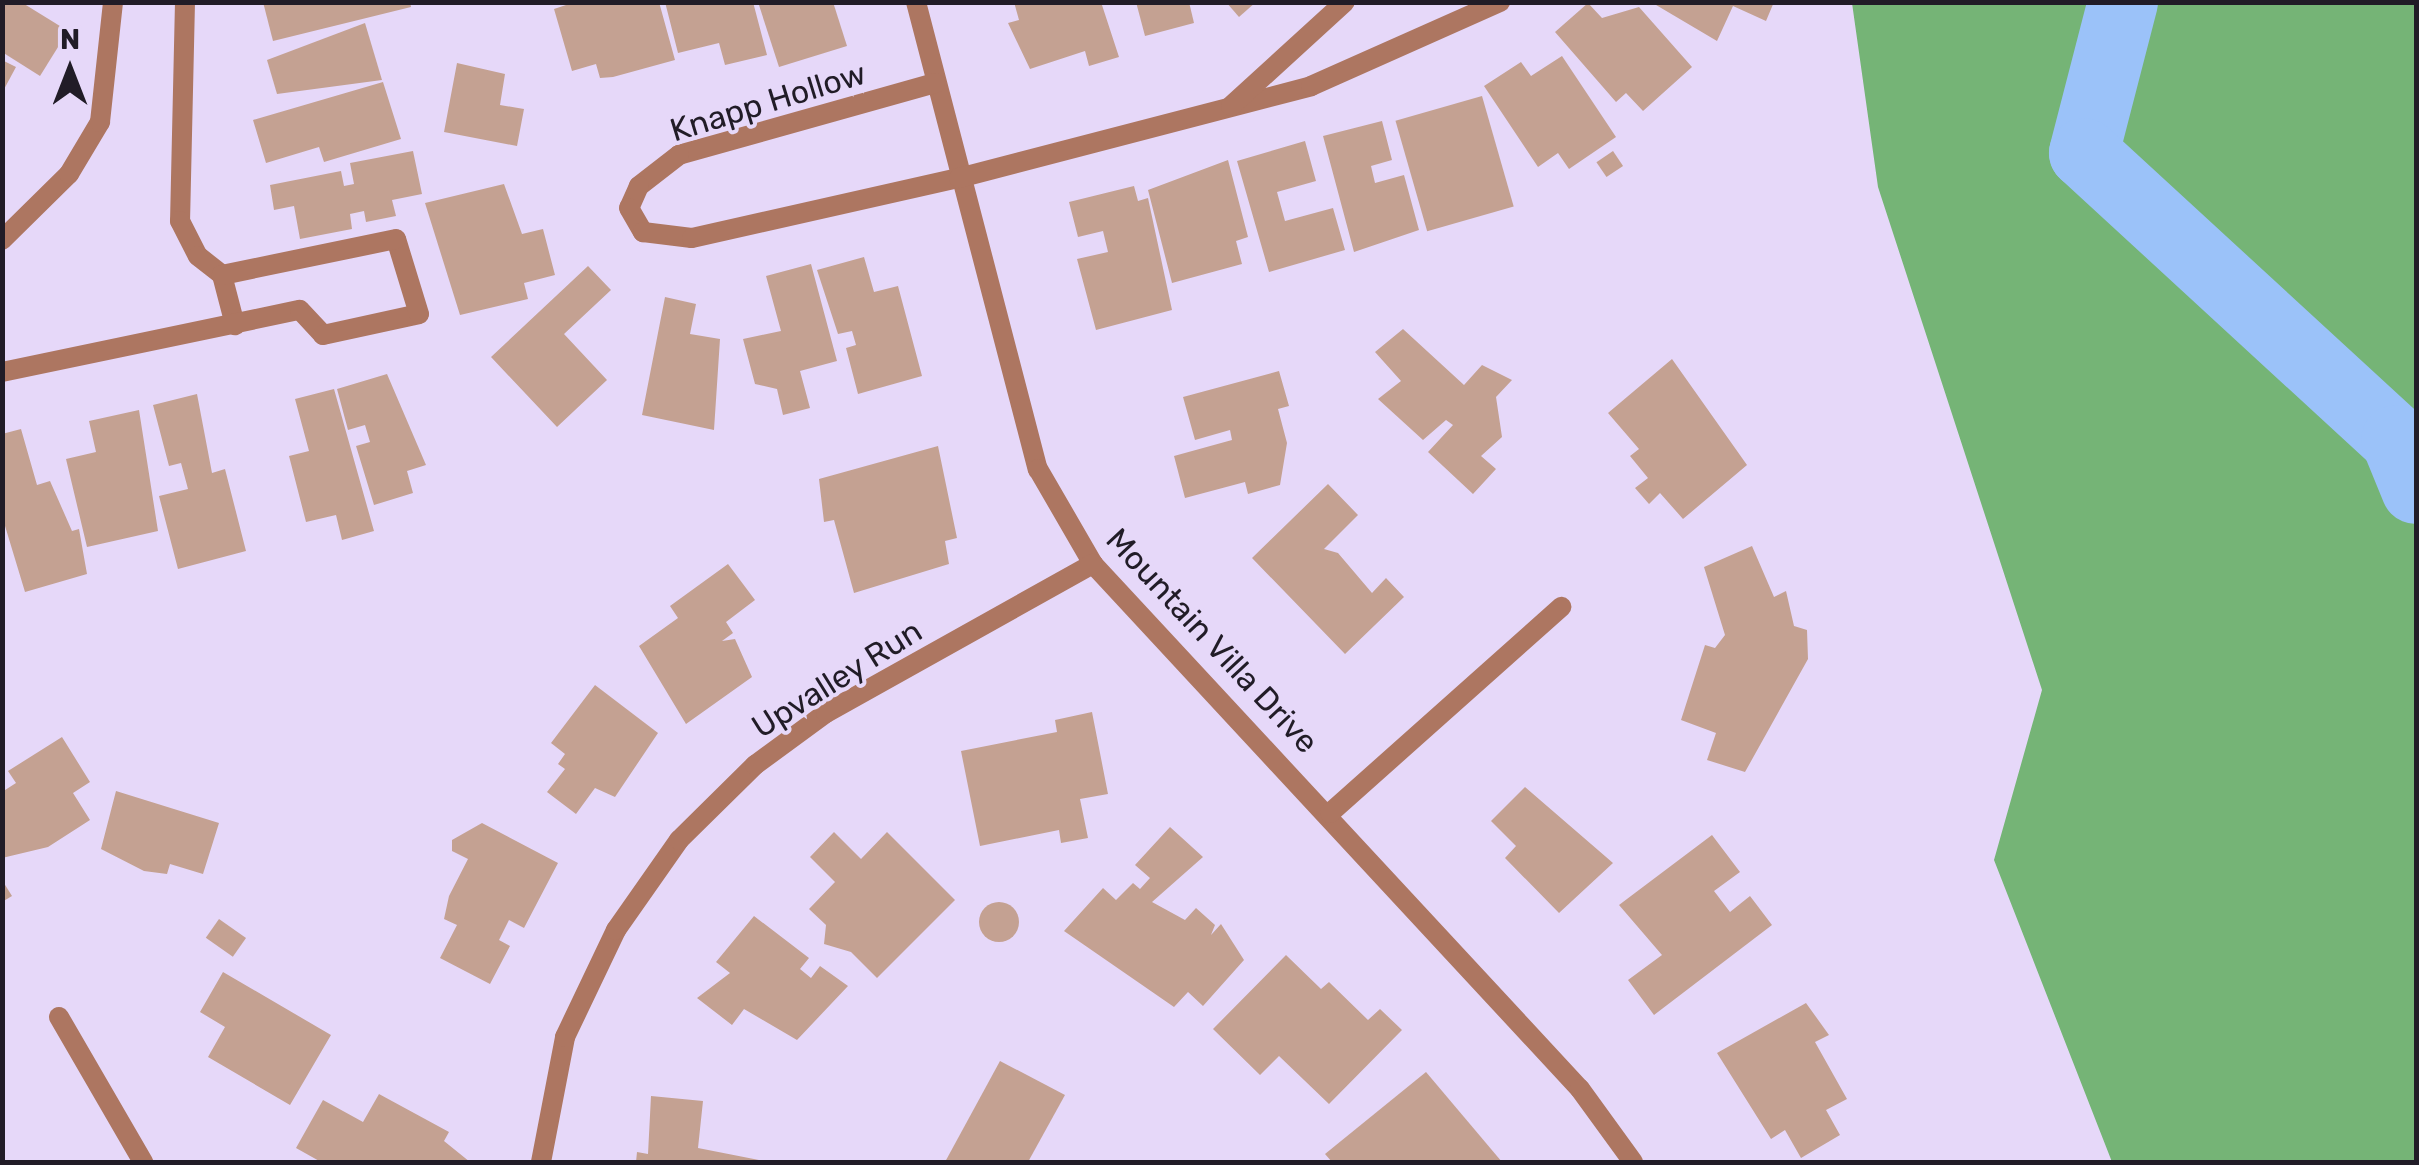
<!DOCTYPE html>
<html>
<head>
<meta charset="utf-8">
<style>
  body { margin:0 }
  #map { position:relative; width:2419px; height:1165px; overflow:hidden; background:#e6d8f9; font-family:Rubik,sans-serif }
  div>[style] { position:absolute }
  .forest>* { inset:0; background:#75b476 }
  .stream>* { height:11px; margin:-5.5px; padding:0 5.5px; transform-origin:5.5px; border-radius:5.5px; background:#9bc2f9 }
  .river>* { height:70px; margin:-35px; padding:0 35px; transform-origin:35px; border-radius:35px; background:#9bc2f9 }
  .building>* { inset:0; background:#c4a192; transform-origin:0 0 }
  .round { border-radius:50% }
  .street>* { height:20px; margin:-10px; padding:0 10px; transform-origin:10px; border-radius:10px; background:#ad7661 }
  span { translate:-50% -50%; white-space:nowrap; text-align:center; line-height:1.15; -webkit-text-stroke:8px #e6d8f9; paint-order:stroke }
  .street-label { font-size:32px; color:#211c27 }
  .frame { position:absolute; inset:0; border:5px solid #211c27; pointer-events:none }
  .north { position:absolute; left:20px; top:20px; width:100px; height:100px; -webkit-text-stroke:8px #e6d8f9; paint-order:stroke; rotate:0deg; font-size:28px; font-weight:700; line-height:40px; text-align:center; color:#211c27 }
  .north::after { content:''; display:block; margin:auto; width:35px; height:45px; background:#211c27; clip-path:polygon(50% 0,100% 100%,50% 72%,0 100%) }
</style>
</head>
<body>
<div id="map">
  <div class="forest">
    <i style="clip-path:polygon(1852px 3px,2416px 3px,2416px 1162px,2112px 1162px,1994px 860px,2042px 690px,1878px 187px)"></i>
  </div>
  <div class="stream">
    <i style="left:2408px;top:468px;width:14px;rotate:-54deg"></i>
  </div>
  <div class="river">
    <i style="left:2123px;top:2px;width:156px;rotate:104.5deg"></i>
    <i style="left:2084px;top:153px;width:424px;rotate:42.6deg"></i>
    <i style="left:2396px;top:440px;width:53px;rotate:67.8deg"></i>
  </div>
  <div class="building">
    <i style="clip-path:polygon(2px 2px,21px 2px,68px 31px,40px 76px,2px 52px)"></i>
    <i style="clip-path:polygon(263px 2px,410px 2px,411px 7px,273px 41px)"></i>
    <i style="clip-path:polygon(575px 2px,659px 2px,675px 60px,613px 77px,600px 78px,596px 64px,572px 71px,554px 9px)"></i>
    <i style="clip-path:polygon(665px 2px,753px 2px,767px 55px,725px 65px,719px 43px,678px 53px)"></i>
    <i style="clip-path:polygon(758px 2px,833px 2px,847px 46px,779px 67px)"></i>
    <i style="clip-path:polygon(1014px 2px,1101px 2px,1119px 57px,1089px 66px,1085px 51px,1030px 69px,1008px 23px,1019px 20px)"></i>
    <i style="clip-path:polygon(1136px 2px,1189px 2px,1194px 23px,1145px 36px)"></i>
    <i style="clip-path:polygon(1226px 2px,1256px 2px,1239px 17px)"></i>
    <i style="clip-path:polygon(1651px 2px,1774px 2px,1766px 21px,1733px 6px,1717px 41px)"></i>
    <i style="clip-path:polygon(1588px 3px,1602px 18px,1639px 7px,1692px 67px,1643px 111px,1626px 93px,1616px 102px,1555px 32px)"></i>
    <i style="clip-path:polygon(365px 23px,382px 80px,277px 94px,267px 60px)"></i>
    <i style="clip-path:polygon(1562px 56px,1616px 137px,1569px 169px,1558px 153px,1538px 167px,1484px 86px,1521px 62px,1531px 76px)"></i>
    <i style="clip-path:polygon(2px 60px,16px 67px,2px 93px)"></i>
    <i style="clip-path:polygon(457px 63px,505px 74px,500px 105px,524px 109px,517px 146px,444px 132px)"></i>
    <i style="clip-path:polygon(383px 82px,401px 139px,324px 162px,319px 147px,266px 163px,253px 120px)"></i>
    <i style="left:1482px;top:96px;width:115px;height:90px;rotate:74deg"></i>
    <i style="clip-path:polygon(1382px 121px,1392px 160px,1371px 166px,1375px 183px,1404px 175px,1419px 230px,1354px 252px,1323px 136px)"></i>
    <i style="clip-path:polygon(1305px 141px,1316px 181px,1277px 192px,1285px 221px,1333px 208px,1345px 250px,1269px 272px,1237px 161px)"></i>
    <i style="clip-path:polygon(413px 151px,422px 194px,392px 200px,396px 216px,366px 222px,364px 211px,350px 214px,352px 229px,300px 239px,294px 206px,274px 210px,270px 185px,341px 171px,344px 186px,354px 184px,350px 163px)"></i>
    <i style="left:1613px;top:151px;width:18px;height:20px;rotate:56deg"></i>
    <i style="clip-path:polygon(1228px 160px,1248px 237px,1236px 241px,1242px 264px,1172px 283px,1148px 190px)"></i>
    <i style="clip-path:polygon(504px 184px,522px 234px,543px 229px,555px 275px,524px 283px,528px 299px,460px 315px,425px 203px)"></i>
    <i style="clip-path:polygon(1134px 186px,1138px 201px,1148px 198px,1172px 310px,1096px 330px,1077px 259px,1108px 252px,1103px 231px,1078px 237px,1069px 202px)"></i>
    <i style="clip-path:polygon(864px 257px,874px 292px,898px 286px,922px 376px,858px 394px,846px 348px,856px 345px,852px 331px,838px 334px,817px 270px)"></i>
    <i style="clip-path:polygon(811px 264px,837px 361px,800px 371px,810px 408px,783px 415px,777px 389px,755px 384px,743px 339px,781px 331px,766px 276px)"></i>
    <i style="clip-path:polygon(588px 266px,611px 290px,564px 334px,607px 380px,557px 427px,491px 357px)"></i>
    <i style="clip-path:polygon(665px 297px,696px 304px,690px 334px,720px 339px,714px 430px,642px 415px)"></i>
    <i style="clip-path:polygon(1403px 329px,1464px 385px,1482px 365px,1512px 380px,1496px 397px,1502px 437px,1481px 456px,1496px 469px,1473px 494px,1428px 452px,1453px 425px,1446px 420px,1423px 440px,1378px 399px,1401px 381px,1375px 352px)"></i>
    <i style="clip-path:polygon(1672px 359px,1747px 465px,1683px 519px,1660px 493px,1649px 504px,1635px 488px,1648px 478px,1630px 456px,1639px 449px,1608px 413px)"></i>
    <i style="clip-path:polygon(1279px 371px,1289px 406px,1278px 409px,1287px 443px,1280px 485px,1248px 494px,1245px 482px,1185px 498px,1174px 456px,1232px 440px,1230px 430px,1195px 440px,1183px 397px)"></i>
    <i style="clip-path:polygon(387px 374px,426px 465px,407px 471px,413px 493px,374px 505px,356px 446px,370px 442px,365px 425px,348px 430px,337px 389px)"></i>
    <i style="clip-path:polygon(334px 389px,374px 531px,342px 540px,336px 515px,306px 522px,289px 456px,309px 451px,295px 399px)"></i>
    <i style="clip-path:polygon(197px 394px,212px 473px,225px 469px,246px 551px,178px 569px,159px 496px,188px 489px,181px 463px,169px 466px,153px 405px)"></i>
    <i style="clip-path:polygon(139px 410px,158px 531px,87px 547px,66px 459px,96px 452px,89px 421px)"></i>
    <i style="clip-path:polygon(21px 429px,37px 485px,50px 481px,72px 531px,79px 529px,87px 574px,25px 592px,2px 516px,2px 434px)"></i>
    <i style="clip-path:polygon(938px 446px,957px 538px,945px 541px,949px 564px,854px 593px,834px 520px,824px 522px,819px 479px)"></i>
    <i style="clip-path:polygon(1328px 484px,1358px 515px,1324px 549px,1338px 553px,1372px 593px,1386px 578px,1404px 597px,1345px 654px,1252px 558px)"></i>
    <i style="clip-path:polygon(1752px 546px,1774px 597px,1786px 591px,1794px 626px,1807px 630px,1808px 659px,1745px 772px,1707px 760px,1716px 733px,1681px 720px,1705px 645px,1715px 648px,1725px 635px,1704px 567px)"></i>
    <i style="clip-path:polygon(728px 564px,755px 600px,726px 622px,733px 633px,722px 641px,735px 639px,752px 677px,686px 724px,639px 646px,678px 618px,670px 606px)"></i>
    <i style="clip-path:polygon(595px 685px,658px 733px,615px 797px,595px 788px,576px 814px,547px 792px,565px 769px,558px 764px,565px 754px,551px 743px)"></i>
    <i style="clip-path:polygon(1092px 712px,1108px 794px,1080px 799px,1088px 838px,1061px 843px,1059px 830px,980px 846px,961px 751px,1057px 732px,1055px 720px)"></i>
    <i style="clip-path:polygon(62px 737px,90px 782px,73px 793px,90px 820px,48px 847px,2px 858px,2px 792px,16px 783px,8px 771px)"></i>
    <i style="clip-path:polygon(1525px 787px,1613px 863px,1559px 913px,1505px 858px,1516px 846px,1491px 821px)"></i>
    <i style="clip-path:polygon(116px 791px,219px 823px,203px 874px,170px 864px,167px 874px,144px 871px,101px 849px)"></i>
    <i style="clip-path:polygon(482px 823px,558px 863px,524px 928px,509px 920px,499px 940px,510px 946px,490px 984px,440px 958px,457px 925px,444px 919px,449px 896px,468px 859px,452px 851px,452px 840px)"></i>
    <i style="clip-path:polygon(1170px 827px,1203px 857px,1152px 902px,1185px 920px,1196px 908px,1215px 925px,1211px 935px,1221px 924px,1244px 960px,1203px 1006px,1188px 992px,1174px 1007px,1064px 931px,1103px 888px,1116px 900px,1133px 883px,1140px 889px,1150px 878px,1135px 865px)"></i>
    <i style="clip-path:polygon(834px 832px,861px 859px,887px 832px,955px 900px,877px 978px,851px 952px,824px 944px,826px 925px,809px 909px,835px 882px,810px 857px)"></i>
    <i style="clip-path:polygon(1712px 835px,1740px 872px,1714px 891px,1730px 912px,1750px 896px,1772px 925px,1654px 1015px,1628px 980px,1662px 955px,1619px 905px)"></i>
    <i style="clip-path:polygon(2px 880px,12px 896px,2px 902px)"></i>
    <i class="round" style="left:979px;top:902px;width:40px;height:40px"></i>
    <i style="clip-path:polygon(754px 916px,809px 958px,800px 969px,811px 978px,820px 966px,848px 986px,797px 1040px,744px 1009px,732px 1025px,697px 998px,730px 973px,716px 962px)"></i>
    <i style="left:219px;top:919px;width:33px;height:23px;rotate:35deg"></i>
    <i style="clip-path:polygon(1286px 955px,1321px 989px,1329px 982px,1368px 1020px,1380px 1009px,1402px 1030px,1329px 1104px,1279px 1056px,1260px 1075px,1213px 1029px)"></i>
    <i style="clip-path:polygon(223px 972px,331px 1035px,290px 1105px,208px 1057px,225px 1027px,200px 1012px)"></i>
    <i style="clip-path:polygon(1806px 1003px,1829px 1035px,1815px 1042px,1847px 1099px,1826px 1110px,1840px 1135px,1801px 1158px,1785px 1130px,1771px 1139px,1717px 1053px)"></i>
    <i style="clip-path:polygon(1000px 1061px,1065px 1095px,1028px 1162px,945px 1162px)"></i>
    <i style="clip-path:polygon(1426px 1072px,1502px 1162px,1332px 1162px,1325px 1154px)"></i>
    <i style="clip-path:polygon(379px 1094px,449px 1132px,444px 1141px,470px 1162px,321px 1162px,296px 1148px,323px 1100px,363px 1122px)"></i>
    <i style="clip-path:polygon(651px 1096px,703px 1101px,698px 1148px,769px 1162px,636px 1162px,637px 1152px,648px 1154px)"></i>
  </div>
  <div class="street">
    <i style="left:185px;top:2px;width:219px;rotate:91.3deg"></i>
    <i style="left:180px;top:221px;width:39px;rotate:63deg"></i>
    <i style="left:198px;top:256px;width:31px;rotate:38deg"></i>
    <i style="left:222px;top:275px;width:52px;rotate:75.4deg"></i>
    <i style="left:916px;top:2px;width:483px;rotate:75.4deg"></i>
    <i style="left:1038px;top:469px;width:110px;rotate:59.9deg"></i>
    <i style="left:1093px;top:564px;width:716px;rotate:47.15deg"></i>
    <i style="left:1580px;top:1089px;width:90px;rotate:54deg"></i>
    <i style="left:935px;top:83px;width:266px;rotate:164.3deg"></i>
    <i style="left:679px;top:155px;width:51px;rotate:142.2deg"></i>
    <i style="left:639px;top:186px;width:24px;rotate:114deg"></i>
    <i style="left:629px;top:208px;width:28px;rotate:60deg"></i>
    <i style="left:643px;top:232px;width:49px;rotate:7deg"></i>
    <i style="left:692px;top:238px;width:274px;rotate:-12.7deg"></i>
    <i style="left:959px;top:178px;width:364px;rotate:-14.6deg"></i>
    <i style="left:1311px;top:86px;width:207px;rotate:-24deg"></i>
    <i style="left:1231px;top:106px;width:154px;rotate:-42.4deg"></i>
    <i style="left:2px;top:240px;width:94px;rotate:-44.6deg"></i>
    <i style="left:69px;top:174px;width:61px;rotate:-59.2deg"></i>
    <i style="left:100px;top:122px;width:121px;rotate:-83.8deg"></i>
    <i style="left:2px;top:372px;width:304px;rotate:-11.8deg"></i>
    <i style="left:300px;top:310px;width:34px;rotate:47deg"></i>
    <i style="left:323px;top:335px;width:98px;rotate:-12.3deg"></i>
    <i style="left:419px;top:314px;width:78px;rotate:-107deg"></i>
    <i style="left:396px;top:239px;width:178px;rotate:168.3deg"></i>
    <i style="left:1330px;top:813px;width:310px;rotate:-41.7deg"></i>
    <i style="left:59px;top:1017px;width:168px;rotate:59.9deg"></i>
    <i style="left:541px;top:1162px;width:127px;rotate:-79.1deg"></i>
    <i style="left:565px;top:1037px;width:119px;rotate:-64.5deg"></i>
    <i style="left:616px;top:930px;width:110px;rotate:-55deg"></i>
    <i style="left:679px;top:840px;width:107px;rotate:-44.6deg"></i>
    <i style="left:755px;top:765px;width:88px;rotate:-36.2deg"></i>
    <i style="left:826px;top:713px;width:306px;rotate:-29.2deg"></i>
  </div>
  <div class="street-label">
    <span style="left:768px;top:102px;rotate:-17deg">Knapp Hollow</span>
    <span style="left:1212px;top:641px;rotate:47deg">Mountain Villa Drive</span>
    <span style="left:837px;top:679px;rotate:-32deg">Upvalley Run</span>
  </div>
  <div class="frame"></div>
  <div class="north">N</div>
</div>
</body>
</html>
